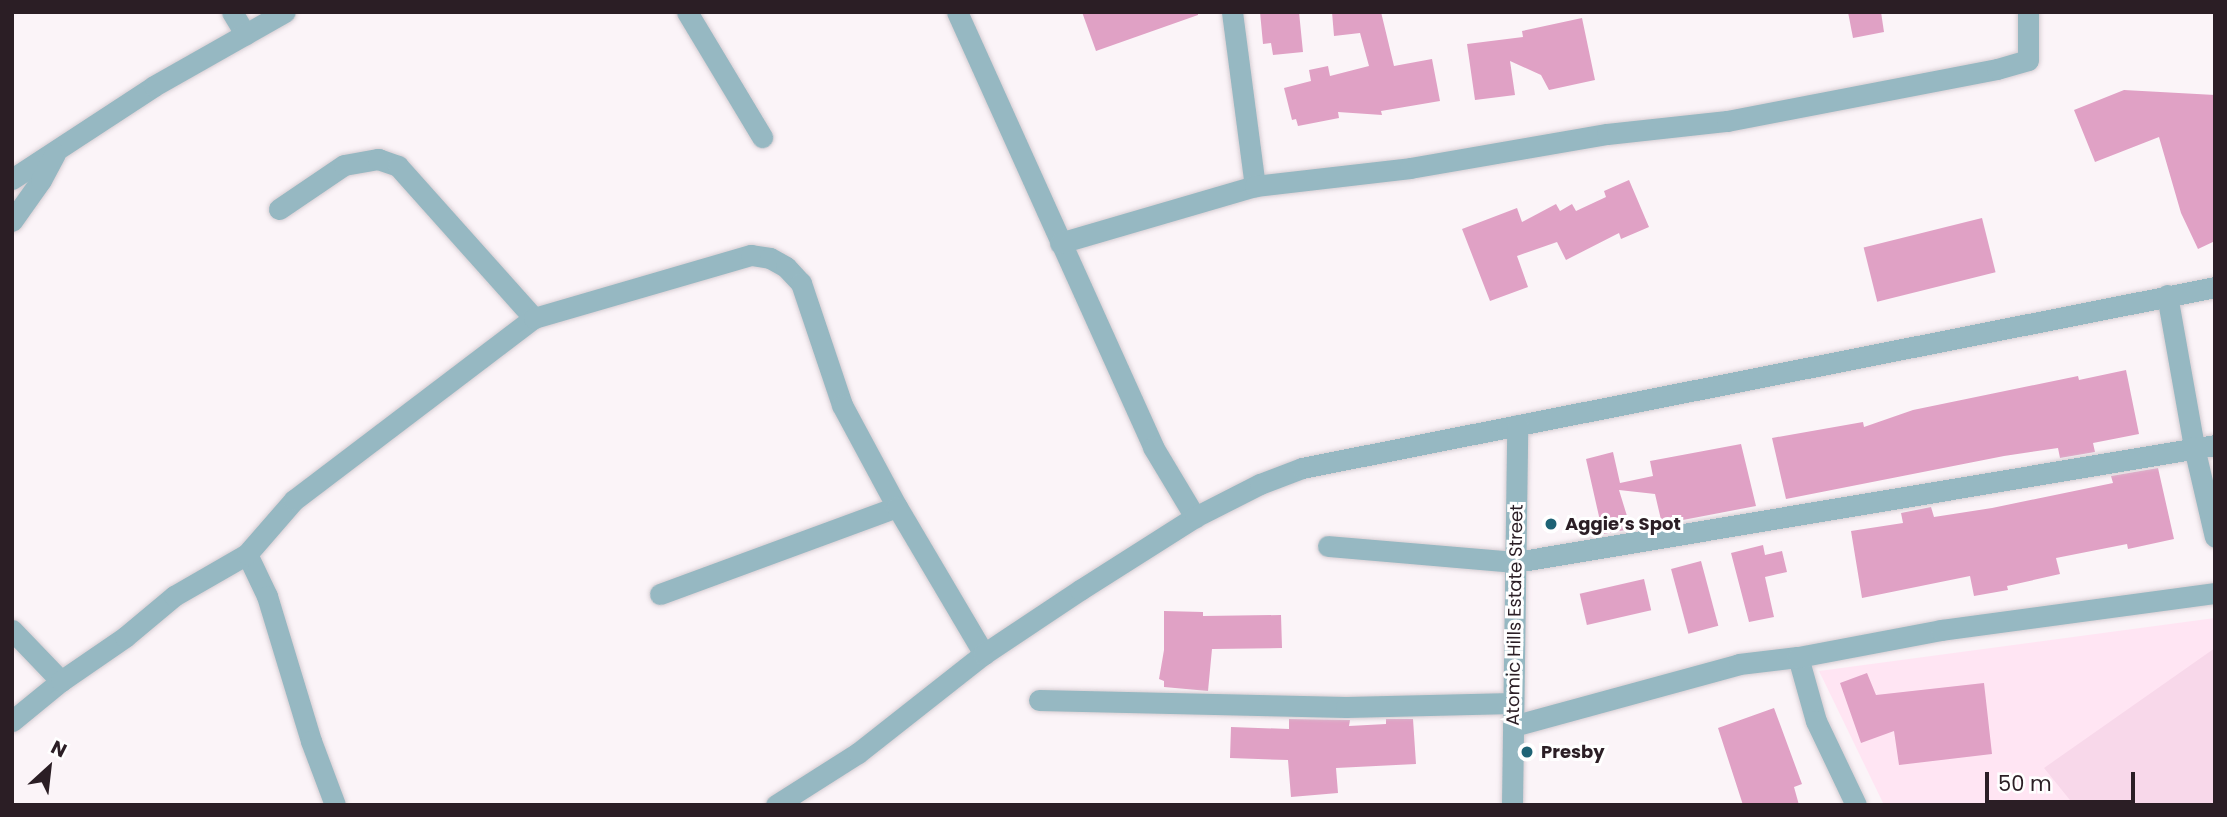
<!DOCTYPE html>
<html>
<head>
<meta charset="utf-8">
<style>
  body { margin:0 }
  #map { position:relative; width:2227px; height:817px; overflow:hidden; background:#fbf4f8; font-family:Poppins,sans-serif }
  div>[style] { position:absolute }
  .built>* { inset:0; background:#ffe5f3 }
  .green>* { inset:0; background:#f8d8ea }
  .building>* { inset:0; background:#e0a1c5; transform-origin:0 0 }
  .roads { filter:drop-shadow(0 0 2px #d6cdd2) drop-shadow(0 0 2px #d6cdd2) }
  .minor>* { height:21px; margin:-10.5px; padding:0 10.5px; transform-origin:10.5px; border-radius:10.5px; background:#96b8c2 }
  .dots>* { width:19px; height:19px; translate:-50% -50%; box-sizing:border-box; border:4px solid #fff; border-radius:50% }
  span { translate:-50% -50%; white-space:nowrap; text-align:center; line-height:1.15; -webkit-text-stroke:6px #fff; paint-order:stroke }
  .poi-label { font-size:18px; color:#2b1e25; font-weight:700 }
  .left { translate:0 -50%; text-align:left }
  .street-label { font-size:18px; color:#2b1e25 }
  .frame { position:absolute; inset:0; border:14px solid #2b1e25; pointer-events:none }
  .north { position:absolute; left:14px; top:733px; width:70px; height:70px; -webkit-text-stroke:5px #fff; paint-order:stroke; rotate:27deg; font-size:19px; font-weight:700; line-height:28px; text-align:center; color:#2b1e25 }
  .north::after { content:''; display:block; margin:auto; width:24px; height:32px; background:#2b1e25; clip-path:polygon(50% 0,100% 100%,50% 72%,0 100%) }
  .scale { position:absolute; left:1985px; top:772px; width:150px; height:32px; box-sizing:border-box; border:4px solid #2b1e25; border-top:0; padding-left:9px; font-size:21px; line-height:24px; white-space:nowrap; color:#2b1e25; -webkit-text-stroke:5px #fff; paint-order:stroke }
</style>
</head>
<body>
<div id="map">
  <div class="built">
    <i style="clip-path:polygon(2215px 618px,2215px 805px,1884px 805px,1819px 671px)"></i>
  </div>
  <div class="green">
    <i style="clip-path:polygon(2215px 648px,2215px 805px,2074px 805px,2044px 768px)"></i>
  </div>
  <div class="building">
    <i style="clip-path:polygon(1082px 12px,1198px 12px,1198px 15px,1096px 51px)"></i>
    <i style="clip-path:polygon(1260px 12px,1299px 12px,1303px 52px,1273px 55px,1271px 43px,1263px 44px)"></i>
    <i style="clip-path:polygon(1332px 12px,1381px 12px,1394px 66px,1432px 59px,1440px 101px,1381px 111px,1382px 115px,1338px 112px,1339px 118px,1298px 126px,1296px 119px,1292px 120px,1284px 88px,1311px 81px,1309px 70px,1328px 66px,1330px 76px,1369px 66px,1360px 33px,1334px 36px)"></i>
    <i style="clip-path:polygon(1848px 12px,1881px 12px,1884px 32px,1853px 38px)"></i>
    <i style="clip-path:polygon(1582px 18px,1595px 80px,1549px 90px,1541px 75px,1510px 61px,1515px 95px,1475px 100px,1467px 44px,1523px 37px,1522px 31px)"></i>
    <i style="clip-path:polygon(2124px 90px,2215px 95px,2215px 241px,2198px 249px,2181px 213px,2159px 137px,2095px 162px,2074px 110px)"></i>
    <i style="clip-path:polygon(1629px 180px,1649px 227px,1621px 239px,1619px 233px,1566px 260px,1557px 242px,1517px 256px,1528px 287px,1490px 301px,1462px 229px,1517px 208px,1522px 222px,1556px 204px,1560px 211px,1572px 204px,1576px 211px,1606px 197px,1604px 191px)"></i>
    <i style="left:1982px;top:218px;width:56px;height:122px;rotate:76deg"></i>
    <i style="clip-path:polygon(2126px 370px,2139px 434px,2093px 443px,2095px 452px,2060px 458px,2058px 448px,2004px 456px,1786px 499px,1772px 438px,1863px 422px,1864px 427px,1913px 410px,2078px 376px,2079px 380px)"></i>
    <i style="clip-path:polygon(1741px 444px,1756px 506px,1662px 524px,1655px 494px,1619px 490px,1631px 529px,1603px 534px,1586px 459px,1613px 452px,1620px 483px,1653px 476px,1650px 461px)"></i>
    <i style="clip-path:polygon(2158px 468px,2174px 539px,2128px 549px,2127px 544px,2056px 558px,2060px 574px,2007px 586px,2008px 590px,1974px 596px,1970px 576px,1862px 598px,1851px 531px,1903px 523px,1901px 513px,1931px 507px,1934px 517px,1992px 508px,2113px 483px,2111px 476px)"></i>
    <i style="clip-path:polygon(1763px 545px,1765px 555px,1782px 551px,1787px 572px,1765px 577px,1774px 617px,1749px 622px,1731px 553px)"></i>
    <i style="left:1701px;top:561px;width:67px;height:31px;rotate:75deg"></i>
    <i style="left:1644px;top:579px;width:32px;height:66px;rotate:77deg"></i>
    <i style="clip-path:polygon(1164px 611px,1203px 612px,1203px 616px,1281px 615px,1282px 648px,1212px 649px,1208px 691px,1164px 687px,1164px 681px,1159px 679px,1164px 650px)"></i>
    <i style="clip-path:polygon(1867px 673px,1876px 695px,1984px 683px,1992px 754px,1899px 765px,1894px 731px,1861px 743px,1840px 683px)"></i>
    <i style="clip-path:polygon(1774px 708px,1802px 784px,1794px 787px,1799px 805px,1743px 805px,1718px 728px)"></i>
    <i style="clip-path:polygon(1289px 719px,1350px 720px,1349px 726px,1386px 724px,1386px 719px,1413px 719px,1416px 764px,1336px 768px,1338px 793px,1291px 797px,1288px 760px,1230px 758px,1231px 727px,1289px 729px)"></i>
  </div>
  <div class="roads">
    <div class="minor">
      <i style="left:232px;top:12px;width:26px;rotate:59deg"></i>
      <i style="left:687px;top:12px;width:146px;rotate:59deg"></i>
      <i style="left:957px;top:12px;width:477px;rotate:65.7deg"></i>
      <i style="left:1153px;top:447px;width:82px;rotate:59deg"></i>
      <i style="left:1232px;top:12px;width:176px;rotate:82.5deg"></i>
      <i style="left:12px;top:179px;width:170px;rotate:-33.2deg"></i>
      <i style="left:154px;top:86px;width:150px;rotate:-29.5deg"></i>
      <i style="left:279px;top:209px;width:78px;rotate:-34.1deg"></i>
      <i style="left:344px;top:165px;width:35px;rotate:-10deg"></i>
      <i style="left:378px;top:159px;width:21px;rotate:19deg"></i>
      <i style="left:398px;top:166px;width:204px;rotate:48.2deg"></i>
      <i style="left:12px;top:221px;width:50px;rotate:-54.7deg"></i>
      <i style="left:41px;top:180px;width:30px;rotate:-62deg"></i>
      <i style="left:1060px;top:243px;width:203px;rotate:-16.3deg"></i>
      <i style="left:1255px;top:186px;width:156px;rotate:-6.6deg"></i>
      <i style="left:1410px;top:168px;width:200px;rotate:-9.8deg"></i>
      <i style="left:1607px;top:134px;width:121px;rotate:-6.2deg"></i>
      <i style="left:1727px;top:121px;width:275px;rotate:-10.9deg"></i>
      <i style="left:1997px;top:69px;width:32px;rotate:-16deg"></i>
      <i style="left:2028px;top:60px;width:48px;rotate:-90deg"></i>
      <i style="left:2167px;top:295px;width:154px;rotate:79.9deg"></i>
      <i style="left:2194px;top:447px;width:92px;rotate:76.9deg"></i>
      <i style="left:1328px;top:546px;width:189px;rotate:4.9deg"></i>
      <i style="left:1516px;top:562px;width:709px;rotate:-9.5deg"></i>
      <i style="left:247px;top:554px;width:47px;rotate:64.5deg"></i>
      <i style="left:267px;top:596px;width:152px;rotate:73.1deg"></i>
      <i style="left:311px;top:741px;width:68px;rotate:69.4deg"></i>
      <i style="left:660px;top:594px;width:252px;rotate:-20.2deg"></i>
      <i style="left:12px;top:630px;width:71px;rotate:46.1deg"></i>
      <i style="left:1798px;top:657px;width:66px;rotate:74.3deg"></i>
      <i style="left:1816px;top:721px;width:93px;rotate:64.5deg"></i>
      <i style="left:1039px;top:700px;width:307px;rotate:1.3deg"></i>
      <i style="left:1346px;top:707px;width:167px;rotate:-1.4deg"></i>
      <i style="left:12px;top:721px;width:63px;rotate:-39.2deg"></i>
      <i style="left:61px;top:681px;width:78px;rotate:-34.5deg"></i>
      <i style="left:125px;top:637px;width:64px;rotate:-39.9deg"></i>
      <i style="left:174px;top:596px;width:84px;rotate:-29.9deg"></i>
      <i style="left:247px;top:554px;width:72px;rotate:-49deg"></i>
      <i style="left:294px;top:500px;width:301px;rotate:-37.2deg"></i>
      <i style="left:534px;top:318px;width:226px;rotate:-16.2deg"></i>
      <i style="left:751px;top:255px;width:19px;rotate:9deg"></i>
      <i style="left:770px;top:258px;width:18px;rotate:29deg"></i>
      <i style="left:786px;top:267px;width:22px;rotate:47deg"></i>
      <i style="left:801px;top:283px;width:129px;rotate:71.4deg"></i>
      <i style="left:842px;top:405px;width:116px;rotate:61.7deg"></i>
      <i style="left:897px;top:507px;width:171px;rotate:59.4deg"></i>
      <i style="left:1513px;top:726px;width:234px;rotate:-15.3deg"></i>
      <i style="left:1739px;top:664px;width:59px;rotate:-6.8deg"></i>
      <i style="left:1798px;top:657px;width:146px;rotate:-10.7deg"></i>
      <i style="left:1941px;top:630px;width:276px;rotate:-7.7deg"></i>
      <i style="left:776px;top:805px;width:97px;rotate:-32.4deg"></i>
      <i style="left:858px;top:753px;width:160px;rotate:-38.2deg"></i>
      <i style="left:984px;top:654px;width:115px;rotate:-33.7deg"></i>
      <i style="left:1080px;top:590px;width:136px;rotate:-32.4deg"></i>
      <i style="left:1195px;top:517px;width:73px;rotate:-26.9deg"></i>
      <i style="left:1260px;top:484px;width:45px;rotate:-20.9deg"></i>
      <i style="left:1302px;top:468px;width:931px;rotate:-11.21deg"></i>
      <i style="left:1512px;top:805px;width:380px;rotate:-89.2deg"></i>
    </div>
  </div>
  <div class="dots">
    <i style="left:1551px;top:524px;background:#1e6375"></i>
    <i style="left:1527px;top:752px;background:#1e6375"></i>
  </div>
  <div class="poi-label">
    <span class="left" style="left:1565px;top:524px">Aggie’s Spot</span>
    <span class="left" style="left:1541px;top:752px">Presby</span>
  </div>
  <div class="street-label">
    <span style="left:1515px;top:615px;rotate:-89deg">Atomic Hills Estate Street</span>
  </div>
  <div class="frame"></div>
  <div class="north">N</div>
  <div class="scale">50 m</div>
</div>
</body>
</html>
